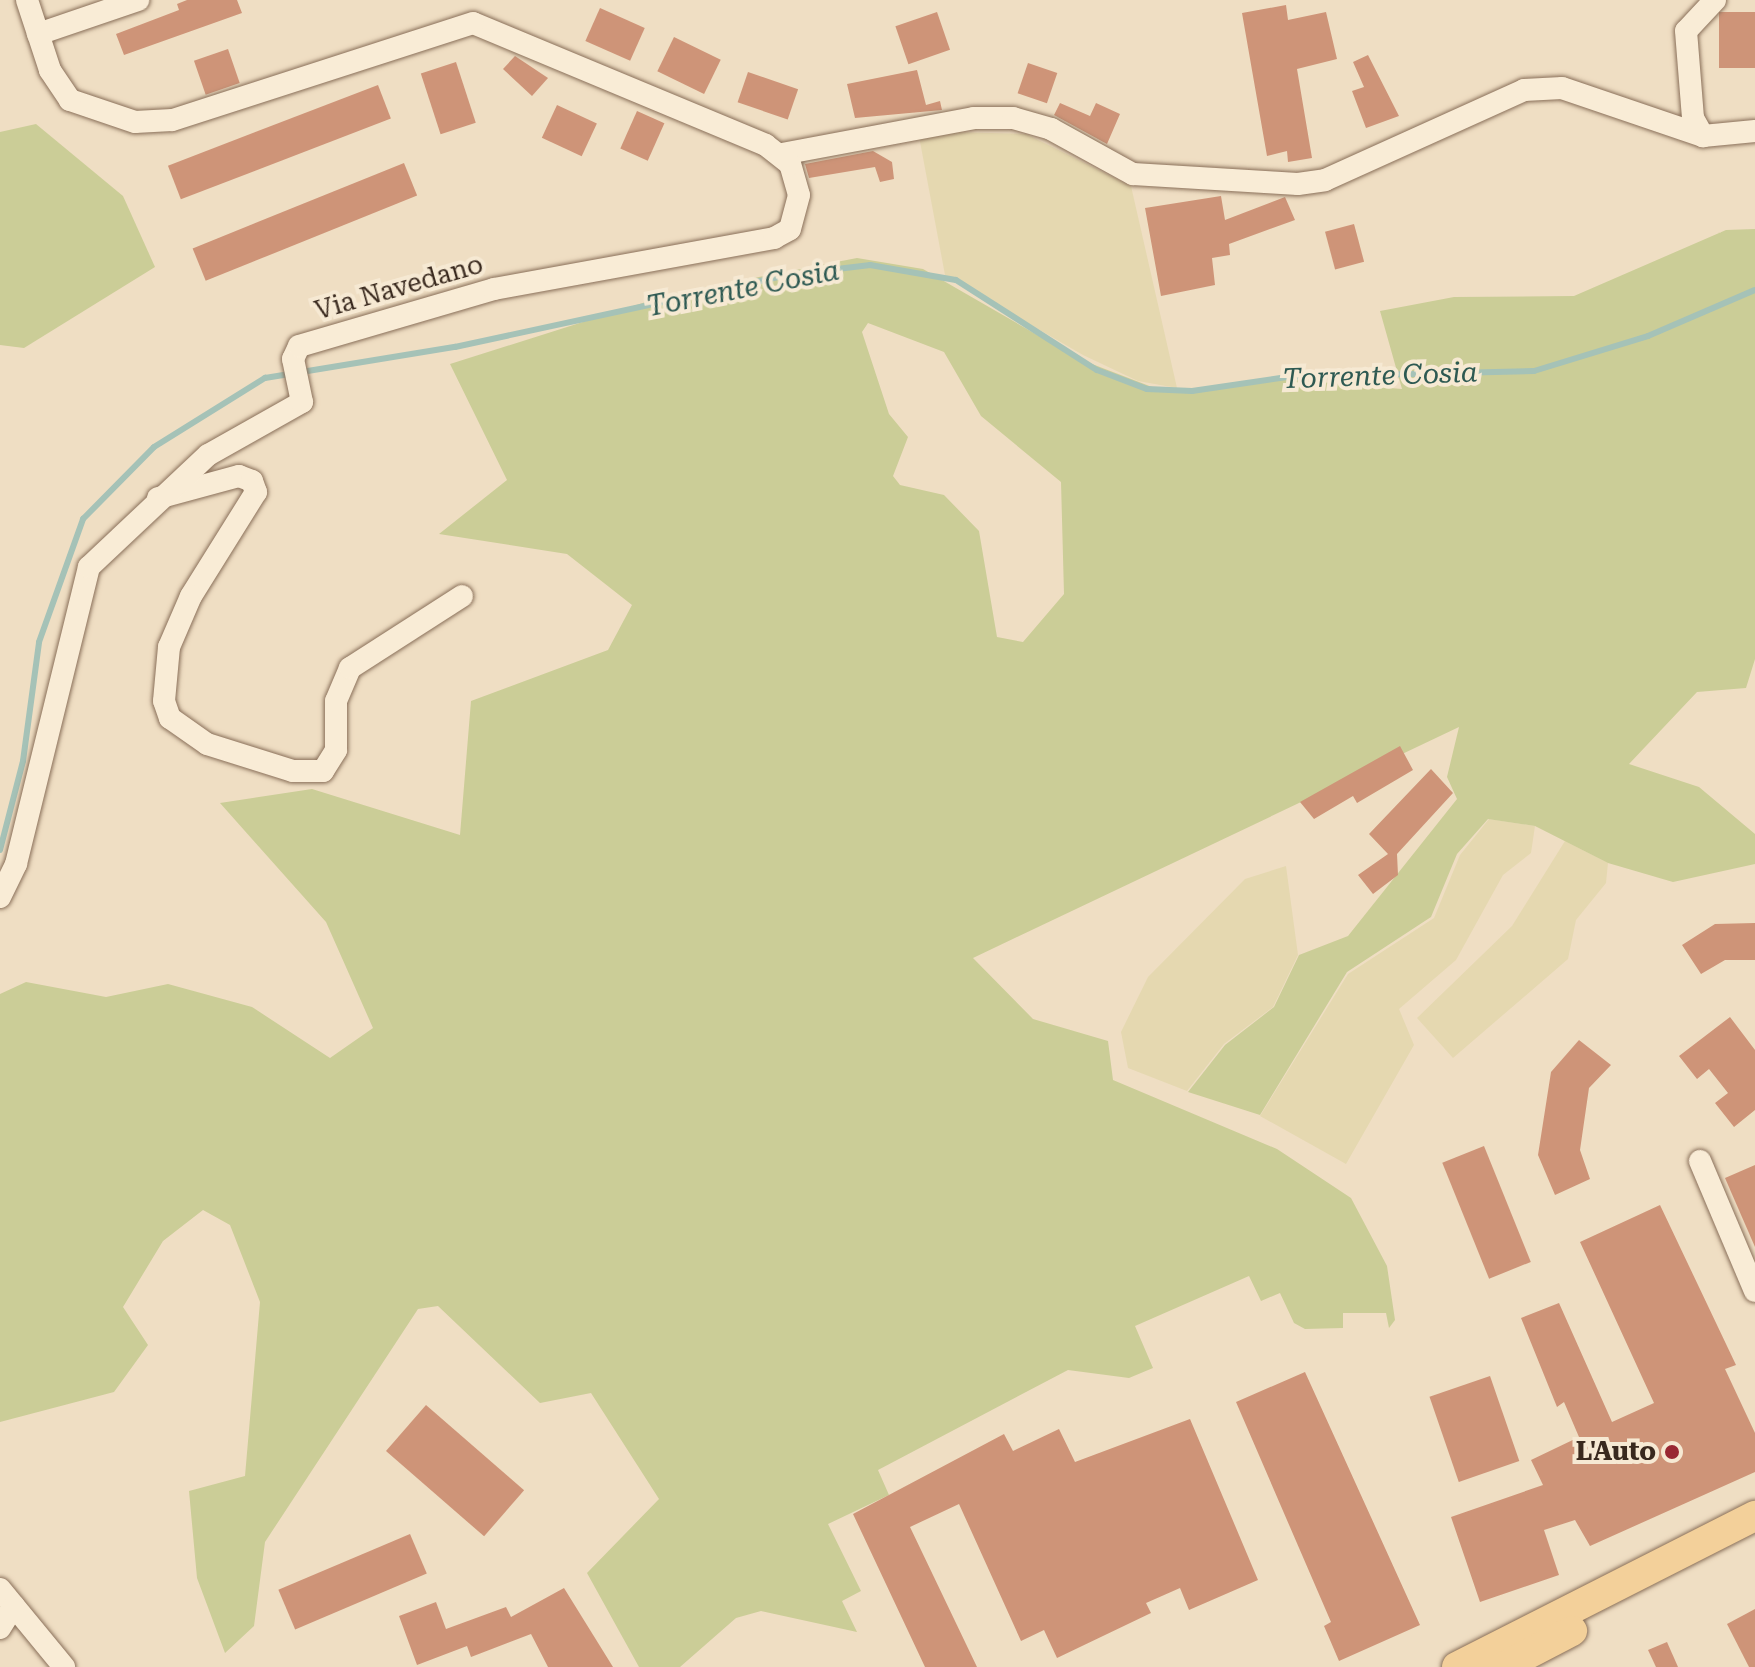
<!DOCTYPE html>
<html>
<head>
<meta charset="utf-8">
<style>
  body { margin:0 }
  #map { position:relative; width:1755px; height:1667px; overflow:hidden; background:#efdec3; font-family:"Roboto Serif",serif }
  div>[style] { position:absolute }
  .farmland>* { inset:0; background:#e5d8b0 }
  .green>* { inset:0; background:#cbcd97 }
  .stream>* { height:6px; margin:-3px; padding:0 3px; transform-origin:3px; border-radius:3px; background:#a5c2b7 }
  .building>* { inset:0; background:#ce9478; transform-origin:0 0 }
  .roads { filter:drop-shadow(0 0 2px #896f59) drop-shadow(0 0 2px #896f59) }
  .minor>* { height:22px; margin:-11px; padding:0 11px; transform-origin:11px; border-radius:11px; background:#f9ecd6 }
  .major>* { height:30px; margin:-15px; padding:0 15px; transform-origin:15px; border-radius:15px; background:#f3d09a }
  .dots>* { width:22px; height:22px; translate:-50% -50%; box-sizing:border-box; border:4px solid #f6e9d3; border-radius:50% }
  span { translate:-50% -50%; white-space:nowrap; text-align:center; line-height:1.15; -webkit-text-stroke:8px #f6e9d3; paint-order:stroke }
  .street-label { font-size:26px; color:#39291e }
  .poi-label { font-size:26px; color:#39291e; font-weight:700 }
  .right { translate:-100% -50%; text-align:right }
  .water-label { font-size:28px; color:#2d5952; font-style:italic }
</style>
</head>
<body>
<div id="map">
  <div class="farmland">
    <i style="clip-path:polygon(918px 131px,1026px 134px,1131px 186px,1177px 388px,1138px 381px,1083px 355px,945px 275px)"></i>
    <i style="clip-path:polygon(1489px 819px,1535px 826px,1531px 853px,1503px 875px,1456px 960px,1399px 1009px,1414px 1045px,1346px 1164px,1260px 1116px,1348px 974px,1434px 918px,1460px 855px)"></i>
    <i style="clip-path:polygon(1565px 841px,1608px 863px,1606px 883px,1576px 920px,1568px 959px,1453px 1058px,1417px 1018px,1512px 926px)"></i>
    <i style="clip-path:polygon(1286px 866px,1298px 955px,1273px 1007px,1224px 1044px,1187px 1091px,1128px 1068px,1121px 1032px,1148px 977px,1245px 879px)"></i>
  </div>
  <div class="green">
    <i style="clip-path:polygon(36px 124px,123px 196px,155px 267px,24px 348px,0 345px,0 132px)"></i>
    <i style="clip-path:polygon(evenodd,1755px 229px,1755px 659px,1746px 688px,1697px 692px,1629px 764px,1699px 787px,1755px 834px,1755px 864px,1673px 882px,1608px 863px,1535px 826px,1488px 819px,1457px 854px,1431px 917px,1347px 972px,1260px 1115px,1188px 1092px,1225px 1045px,1274px 1007px,1299px 955px,1348px 936px,1457px 799px,1447px 777px,1459px 727px,973px 958px,1033px 1019px,1108px 1041px,1113px 1080px,1277px 1149px,1351px 1198px,1387px 1266px,1395px 1320px,1389px 1328px,1386px 1313px,1343px 1313px,1343px 1328px,1305px 1329px,1294px 1323px,1280px 1293px,1261px 1301px,1249px 1276px,1135px 1326px,1153px 1368px,1129px 1378px,1068px 1370px,878px 1470px,889px 1495px,828px 1524px,861px 1591px,842px 1601px,857px 1632px,761px 1611px,736px 1618px,680px 1667px,639px 1667px,587px 1573px,659px 1499px,591px 1393px,540px 1403px,438px 1306px,418px 1309px,265px 1542px,254px 1626px,225px 1653px,197px 1578px,189px 1491px,245px 1476px,260px 1302px,230px 1225px,203px 1210px,163px 1241px,123px 1307px,148px 1345px,114px 1392px,0 1422px,0 994px,26px 982px,106px 997px,168px 984px,252px 1007px,330px 1058px,373px 1028px,326px 922px,220px 803px,312px 789px,460px 835px,471px 701px,608px 650px,632px 605px,567px 554px,439px 534px,507px 480px,450px 364px,671px 294px,857px 258px,923px 269px,1079px 359px,1165px 392px,1284px 379px,1402px 389px,1380px 311px,1454px 297px,1574px 296px,1726px 230px,1755px 229px,868px 323px,944px 352px,981px 416px,1061px 482px,1064px 594px,1023px 642px,997px 637px,979px 531px,944px 495px,900px 485px,893px 476px,908px 437px,889px 414px,862px 332px,868px 323px)"></i>
  </div>
  <div class="stream">
    <i style="left:0;top:850px;width:92px;rotate:-75.5deg"></i>
    <i style="left:23px;top:761px;width:120px;rotate:-82.3deg"></i>
    <i style="left:39px;top:642px;width:131px;rotate:-70.3deg"></i>
    <i style="left:83px;top:519px;width:101px;rotate:-45.4deg"></i>
    <i style="left:154px;top:447px;width:131px;rotate:-31.9deg"></i>
    <i style="left:265px;top:378px;width:193px;rotate:-9.3deg"></i>
    <i style="left:455px;top:347px;width:340px;rotate:-12.2deg"></i>
    <i style="left:787px;top:275px;width:84px;rotate:-6.9deg"></i>
    <i style="left:870px;top:265px;width:87px;rotate:9.9deg"></i>
    <i style="left:956px;top:280px;width:167px;rotate:32.6deg"></i>
    <i style="left:1097px;top:370px;width:53px;rotate:20.8deg"></i>
    <i style="left:1147px;top:389px;width:45px;rotate:2.5deg"></i>
    <i style="left:1192px;top:391px;width:96px;rotate:-8.4deg"></i>
    <i style="left:1287px;top:377px;width:247px;rotate:-1.4deg"></i>
    <i style="left:1534px;top:371px;width:119px;rotate:-17.1deg"></i>
    <i style="left:1648px;top:336px;width:116px;rotate:-23.3deg"></i>
  </div>
  <div class="building">
    <i style="clip-path:polygon(187px 0,237px 0,242px 13px,124px 55px,116px 34px,179px 10px,177px 4px)"></i>
    <i style="clip-path:polygon(1286px 5px,1288px 20px,1326px 12px,1337px 59px,1297px 69px,1312px 158px,1288px 162px,1287px 151px,1267px 156px,1242px 13px)"></i>
    <i style="left:600px;top:8px;width:49px;height:36px;rotate:24deg"></i>
    <i style="left:937px;top:12px;width:40px;height:44px;rotate:71deg"></i>
    <i style="left:1755px;top:12px;width:56px;height:36px;rotate:90deg"></i>
    <i style="left:674px;top:37px;width:52px;height:38px;rotate:26deg"></i>
    <i style="left:228px;top:49px;width:36px;height:36px;rotate:71deg"></i>
    <i style="clip-path:polygon(1368px 55px,1399px 116px,1366px 128px,1352px 91px,1364px 87px,1353px 62px)"></i>
    <i style="clip-path:polygon(515px 56px,548px 78px,532px 96px,503px 69px)"></i>
    <i style="left:456px;top:62px;width:64px;height:37px;rotate:72deg"></i>
    <i style="left:1028px;top:63px;width:31px;height:32px;rotate:19deg"></i>
    <i style="clip-path:polygon(917px 70px,926px 105px,940px 101px,942px 110px,855px 118px,847px 84px)"></i>
    <i style="left:748px;top:72px;width:53px;height:32px;rotate:19deg"></i>
    <i style="left:378px;top:85px;width:36px;height:225px;rotate:69deg"></i>
    <i style="clip-path:polygon(1060px 103px,1090px 116px,1096px 103px,1120px 114px,1107px 144px,1054px 115px)"></i>
    <i style="left:557px;top:105px;width:44px;height:36px;rotate:25deg"></i>
    <i style="left:637px;top:111px;width:30px;height:41px;rotate:24deg"></i>
    <i style="clip-path:polygon(873px 151px,892px 162px,894px 179px,880px 182px,875px 167px,809px 178px,805px 164px)"></i>
    <i style="left:404px;top:163px;width:35px;height:228px;rotate:68deg"></i>
    <i style="clip-path:polygon(1221px 196px,1225px 220px,1285px 197px,1295px 220px,1229px 244px,1230px 255px,1212px 258px,1215px 285px,1161px 296px,1145px 208px)"></i>
    <i style="left:1354px;top:224px;width:39px;height:30px;rotate:75deg"></i>
    <i style="clip-path:polygon(1400px 746px,1413px 770px,1357px 803px,1353px 796px,1314px 819px,1300px 802px)"></i>
    <i style="clip-path:polygon(1431px 769px,1453px 793px,1397px 854px,1398px 875px,1373px 894px,1358px 875px,1388px 854px,1369px 834px)"></i>
    <i style="clip-path:polygon(1755px 923px,1755px 960px,1725px 960px,1701px 974px,1682px 945px,1715px 924px)"></i>
    <i style="clip-path:polygon(1730px 1017px,1755px 1050px,1755px 1110px,1734px 1127px,1715px 1103px,1728px 1093px,1709px 1069px,1697px 1079px,1679px 1056px)"></i>
    <i style="clip-path:polygon(1579px 1040px,1611px 1065px,1589px 1088px,1580px 1150px,1590px 1179px,1555px 1195px,1538px 1155px,1551px 1072px)"></i>
    <i style="left:1484px;top:1146px;width:125px;height:45px;rotate:68deg"></i>
    <i style="clip-path:polygon(1755px 1165px,1755px 1247px,1725px 1178px)"></i>
    <i style="clip-path:polygon(1660px 1205px,1736px 1365px,1725px 1369px,1755px 1433px,1755px 1472px,1590px 1546px,1575px 1520px,1544px 1530px,1559px 1575px,1480px 1602px,1451px 1517px,1543px 1485px,1531px 1460px,1579px 1437px,1564px 1402px,1557px 1407px,1521px 1318px,1559px 1303px,1612px 1422px,1654px 1403px,1580px 1242px)"></i>
    <i style="clip-path:polygon(1305px 1372px,1420px 1625px,1339px 1661px,1324px 1626px,1331px 1622px,1236px 1402px)"></i>
    <i style="left:1490px;top:1376px;width:90px;height:64px;rotate:71deg"></i>
    <i style="left:426px;top:1405px;width:130px;height:61px;rotate:41deg"></i>
    <i style="clip-path:polygon(1190px 1419px,1258px 1580px,1189px 1610px,1180px 1588px,1146px 1603px,1151px 1613px,1057px 1658px,1044px 1630px,1021px 1641px,959px 1504px,910px 1527px,977px 1667px,925px 1667px,853px 1514px,1004px 1434px,1013px 1451px,1059px 1429px,1075px 1462px)"></i>
    <i style="left:410px;top:1534px;width:43px;height:143px;rotate:67deg"></i>
    <i style="clip-path:polygon(564px 1588px,613px 1667px,548px 1667px,531px 1634px,471px 1657px,467px 1646px,417px 1665px,399px 1616px,436px 1602px,446px 1629px,506px 1607px,511px 1617px)"></i>
    <i style="clip-path:polygon(1755px 1609px,1755px 1667px,1749px 1667px,1727px 1624px)"></i>
    <i style="clip-path:polygon(1667px 1642px,1678px 1667px,1656px 1667px,1648px 1650px)"></i>
  </div>
  <div class="roads">
    <div class="minor">
      <i style="left:1715px;top:0;width:42px;rotate:133.1deg"></i>
      <i style="left:1686px;top:31px;width:87px;rotate:85.4deg"></i>
      <i style="left:1693px;top:118px;width:21px;rotate:61deg"></i>
      <i style="left:1703px;top:136px;width:52px;rotate:-5.5deg"></i>
      <i style="left:38px;top:34px;width:106px;rotate:-18.8deg"></i>
      <i style="left:782px;top:154px;width:195px;rotate:-10.6deg"></i>
      <i style="left:974px;top:118px;width:39px"></i>
      <i style="left:1013px;top:118px;width:40px;rotate:16deg"></i>
      <i style="left:1051px;top:129px;width:94px;rotate:28.8deg"></i>
      <i style="left:1133px;top:174px;width:165px;rotate:3.5deg"></i>
      <i style="left:1298px;top:184px;width:27px;rotate:-8deg"></i>
      <i style="left:1325px;top:180px;width:218px;rotate:-24.3deg"></i>
      <i style="left:1524px;top:90px;width:38px;rotate:-3deg"></i>
      <i style="left:1562px;top:88px;width:149px;rotate:18.8deg"></i>
      <i style="left:158px;top:498px;width:84px;rotate:-15.2deg"></i>
      <i style="left:239px;top:476px;width:14px;rotate:21deg"></i>
      <i style="left:252px;top:481px;width:12px;rotate:70deg"></i>
      <i style="left:256px;top:492px;width:123px;rotate:122deg"></i>
      <i style="left:191px;top:596px;width:56px;rotate:113.3deg"></i>
      <i style="left:169px;top:647px;width:54px;rotate:95.3deg"></i>
      <i style="left:164px;top:701px;width:18px;rotate:71deg"></i>
      <i style="left:170px;top:718px;width:45px;rotate:35.1deg"></i>
      <i style="left:207px;top:744px;width:90px;rotate:17.4deg"></i>
      <i style="left:293px;top:771px;width:30px"></i>
      <i style="left:323px;top:771px;width:25px;rotate:-58deg"></i>
      <i style="left:336px;top:750px;width:49px;rotate:-90deg"></i>
      <i style="left:336px;top:701px;width:36px;rotate:-67deg"></i>
      <i style="left:350px;top:668px;width:133px;rotate:-32.7deg"></i>
      <i style="left:0;top:897px;width:37px;rotate:-64deg"></i>
      <i style="left:16px;top:864px;width:306px;rotate:-76.2deg"></i>
      <i style="left:89px;top:567px;width:163px;rotate:-43.3deg"></i>
      <i style="left:208px;top:455px;width:108px;rotate:-29.4deg"></i>
      <i style="left:302px;top:402px;width:44px;rotate:-101.8deg"></i>
      <i style="left:293px;top:359px;width:14px;rotate:-65deg"></i>
      <i style="left:299px;top:346px;width:203px;rotate:-16.3deg"></i>
      <i style="left:494px;top:289px;width:285px;rotate:-10.3deg"></i>
      <i style="left:774px;top:238px;width:18px;rotate:-29deg"></i>
      <i style="left:790px;top:229px;width:35px;rotate:-75deg"></i>
      <i style="left:799px;top:195px;width:32px;rotate:-106deg"></i>
      <i style="left:790px;top:164px;width:31px;rotate:-142deg"></i>
      <i style="left:766px;top:145px;width:317px;rotate:-157.4deg"></i>
      <i style="left:473px;top:23px;width:316px;rotate:162.1deg"></i>
      <i style="left:172px;top:120px;width:37px;rotate:177deg"></i>
      <i style="left:135px;top:122px;width:69px;rotate:-161.3deg"></i>
      <i style="left:70px;top:100px;width:36px;rotate:-124deg"></i>
      <i style="left:50px;top:70px;width:74px;rotate:-108.2deg"></i>
      <i style="left:1700px;top:1161px;width:141px;rotate:67.1deg"></i>
      <i style="left:0;top:1589px;width:101px;rotate:50.6deg"></i>
      <i style="left:0;top:1628px;width:26px;rotate:-58deg"></i>
    </div>
    <div class="major">
      <i style="left:1457px;top:1667px;width:334px;rotate:-26.9deg"></i>
      <i style="left:1503px;top:1667px;width:78px;rotate:-27.6deg"></i>
    </div>
  </div>
  <div class="dots">
    <i style="left:1672px;top:1452px;background:#992833"></i>
  </div>
  <div class="street-label">
    <span style="left:399px;top:288px;rotate:-16deg">Via Navedano</span>
  </div>
  <div class="poi-label">
    <span class="right" style="left:1656px;top:1452px">L'Auto</span>
  </div>
  <div class="water-label">
    <span style="left:743px;top:289px;rotate:-11deg">Torrente Cosia</span>
    <span style="left:1380px;top:376px;rotate:-2deg">Torrente Cosia</span>
  </div>
</div>
</body>
</html>
